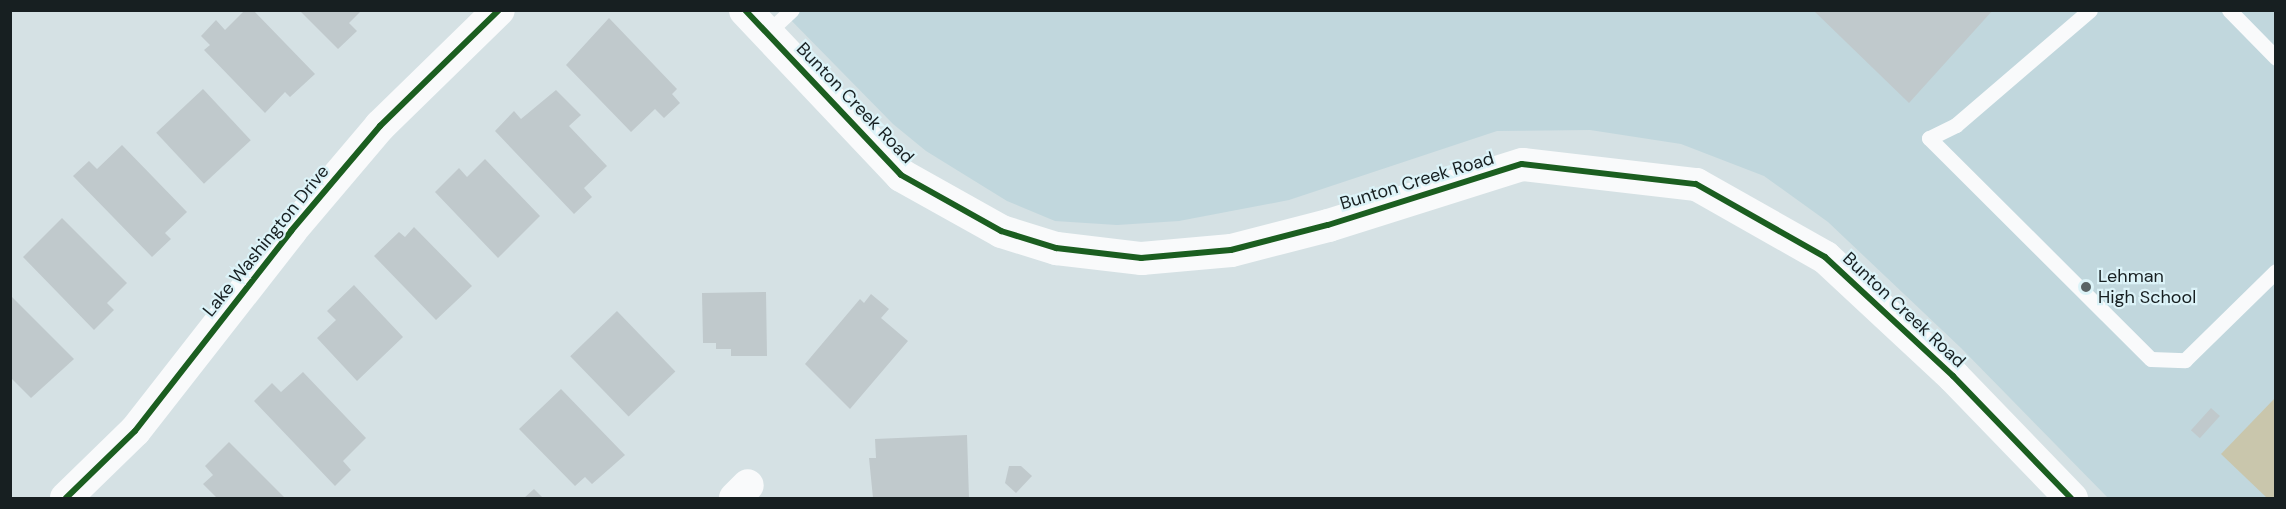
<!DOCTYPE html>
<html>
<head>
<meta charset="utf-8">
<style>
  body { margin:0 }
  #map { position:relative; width:2286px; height:509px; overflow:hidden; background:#d5e1e4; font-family:"DM Sans",sans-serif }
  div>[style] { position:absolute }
  .built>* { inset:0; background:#c1d7dd }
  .green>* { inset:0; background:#c9c6ac }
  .building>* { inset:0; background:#c0c9cc; transform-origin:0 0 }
  .lane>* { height:15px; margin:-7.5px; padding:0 7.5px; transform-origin:7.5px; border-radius:7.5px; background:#f9fafb }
  .street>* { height:32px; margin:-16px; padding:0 16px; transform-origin:16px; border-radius:16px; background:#f9fafb }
  .secondary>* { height:33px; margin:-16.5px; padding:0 16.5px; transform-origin:16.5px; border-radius:16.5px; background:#f9fafb }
  .cycleway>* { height:6px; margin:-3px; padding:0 3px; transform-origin:3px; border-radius:3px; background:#1b5e20 }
  .dots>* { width:16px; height:16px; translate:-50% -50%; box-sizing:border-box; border:3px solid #dcf3f8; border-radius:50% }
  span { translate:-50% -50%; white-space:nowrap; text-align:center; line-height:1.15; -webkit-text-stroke:4.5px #dcf3f8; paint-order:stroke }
  .street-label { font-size:18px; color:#171f21 }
  .poi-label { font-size:18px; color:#171f21 }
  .left { translate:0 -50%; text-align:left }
  .frame { position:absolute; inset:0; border:12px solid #171f21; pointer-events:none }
</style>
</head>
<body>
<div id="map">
  <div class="built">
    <i style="clip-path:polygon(782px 11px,2275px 11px,2275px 498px,2108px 498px,1961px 348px,1828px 222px,1764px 176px,1681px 144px,1590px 130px,1497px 131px,1289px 200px,1179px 221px,1117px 225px,1055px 221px,1007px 201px,926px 151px,893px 124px)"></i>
  </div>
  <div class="green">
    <i style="clip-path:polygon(2275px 398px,2275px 498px,2267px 498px,2221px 454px)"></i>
  </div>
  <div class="building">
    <i style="clip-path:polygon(245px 10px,253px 10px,315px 74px,290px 97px,285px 92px,265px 113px,204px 50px,210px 45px,201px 36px,216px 20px,225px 30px)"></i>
    <i style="clip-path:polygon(299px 10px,362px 10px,349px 23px,357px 31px,338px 49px)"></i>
    <i style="clip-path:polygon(1813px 10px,1993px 10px,1909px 103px)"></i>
    <i style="clip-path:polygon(609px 18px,677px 89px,672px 94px,680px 103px,664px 118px,655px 109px,631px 132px,566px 65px)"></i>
    <i style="left:203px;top:89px;width:70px;height:64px;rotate:47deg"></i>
    <i style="clip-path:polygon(556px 90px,581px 115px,569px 126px,607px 166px,584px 188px,592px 197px,574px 214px,495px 131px,514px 111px,521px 119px)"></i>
    <i style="clip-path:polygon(122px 145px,187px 212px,165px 233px,171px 239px,152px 257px,73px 176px,89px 161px,97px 169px)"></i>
    <i style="clip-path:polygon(485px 159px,540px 216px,498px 258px,435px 192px,459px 168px,467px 177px)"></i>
    <i style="clip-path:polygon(62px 218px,127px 283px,107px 303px,114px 310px,94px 330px,23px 257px)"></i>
    <i style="clip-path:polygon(414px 227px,472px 286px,436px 320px,374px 256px,399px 232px,405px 237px)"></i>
    <i style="clip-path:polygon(354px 285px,403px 337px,357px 381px,317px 338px,336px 320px,327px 311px)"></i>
    <i style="clip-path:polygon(766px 292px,767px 356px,731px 356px,731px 349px,716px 349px,716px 343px,703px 343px,702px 293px)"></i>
    <i style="clip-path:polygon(871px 294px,889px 309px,881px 318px,908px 341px,850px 409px,805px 364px,860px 299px,864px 303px)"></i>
    <i style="clip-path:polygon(10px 295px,74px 359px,31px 398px,10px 377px)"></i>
    <i style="left:617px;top:311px;width:84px;height:65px;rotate:46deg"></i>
    <i style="clip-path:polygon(303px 372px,366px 438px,343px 461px,351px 470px,335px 486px,254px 401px,272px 383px,281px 392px)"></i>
    <i style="clip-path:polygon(561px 389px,625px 455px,592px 484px,585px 477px,575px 486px,519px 429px)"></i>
    <i style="left:2211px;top:408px;width:12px;height:30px;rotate:42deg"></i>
    <i style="clip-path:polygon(967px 435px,969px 498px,873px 498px,869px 458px,876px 458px,875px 439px)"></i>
    <i style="clip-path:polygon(229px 442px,285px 498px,217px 498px,203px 484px,213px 475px,205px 466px)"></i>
    <i style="clip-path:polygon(1009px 466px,1021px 466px,1032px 476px,1016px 493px,1005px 483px)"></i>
    <i style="clip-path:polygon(534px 489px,543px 498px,524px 498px)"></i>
  </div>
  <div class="lane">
    <i style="left:2090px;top:10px;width:177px;rotate:139.4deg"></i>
    <i style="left:1956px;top:125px;width:30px;rotate:154deg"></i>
    <i style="left:1929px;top:138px;width:313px;rotate:44.9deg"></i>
    <i style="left:2151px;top:359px;width:34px;rotate:2deg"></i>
    <i style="left:2185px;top:360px;width:127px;rotate:-44.4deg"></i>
    <i style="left:2229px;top:10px;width:67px;rotate:45.6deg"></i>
    <i style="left:767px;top:33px;width:34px;rotate:-43deg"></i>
  </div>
  <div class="street">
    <i style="left:66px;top:498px;width:96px;rotate:-44.2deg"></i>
    <i style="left:135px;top:431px;width:254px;rotate:-52deg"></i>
    <i style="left:291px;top:231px;width:138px;rotate:-49.7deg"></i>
    <i style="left:380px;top:126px;width:166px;rotate:-44.3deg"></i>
    <i style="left:735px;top:498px;width:18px;rotate:-45deg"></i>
  </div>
  <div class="secondary">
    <i style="left:745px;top:10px;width:227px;rotate:46.6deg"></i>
    <i style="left:901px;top:175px;width:115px;rotate:29.2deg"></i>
    <i style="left:1001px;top:231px;width:58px;rotate:17.2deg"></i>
    <i style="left:1056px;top:248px;width:86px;rotate:6.7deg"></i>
    <i style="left:1141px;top:258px;width:90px;rotate:-5.1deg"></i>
    <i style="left:1231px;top:250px;width:100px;rotate:-14.5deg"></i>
    <i style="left:1328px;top:225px;width:203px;rotate:-17.5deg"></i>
    <i style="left:1522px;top:164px;width:175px;rotate:6.6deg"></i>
    <i style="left:1696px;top:184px;width:148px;rotate:29.5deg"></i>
    <i style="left:1825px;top:257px;width:175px;rotate:42.9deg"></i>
    <i style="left:1953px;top:376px;width:170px;rotate:46deg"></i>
  </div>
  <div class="cycleway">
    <i style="left:745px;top:10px;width:227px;rotate:46.6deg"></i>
    <i style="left:901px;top:175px;width:115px;rotate:29.2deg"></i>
    <i style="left:1001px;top:231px;width:58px;rotate:17.2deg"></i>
    <i style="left:1056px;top:248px;width:86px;rotate:6.7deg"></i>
    <i style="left:1141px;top:258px;width:90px;rotate:-5.1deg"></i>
    <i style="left:1231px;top:250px;width:100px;rotate:-14.5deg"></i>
    <i style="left:1328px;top:225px;width:203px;rotate:-17.5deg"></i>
    <i style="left:1522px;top:164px;width:175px;rotate:6.6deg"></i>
    <i style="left:1696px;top:184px;width:148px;rotate:29.5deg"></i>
    <i style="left:1825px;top:257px;width:175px;rotate:42.9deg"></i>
    <i style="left:1953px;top:376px;width:170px;rotate:46deg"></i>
    <i style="left:66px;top:498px;width:96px;rotate:-44.2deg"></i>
    <i style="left:135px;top:431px;width:254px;rotate:-52deg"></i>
    <i style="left:291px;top:231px;width:138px;rotate:-49.7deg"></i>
    <i style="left:380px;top:126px;width:166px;rotate:-44.3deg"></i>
  </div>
  <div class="dots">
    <i style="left:2086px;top:287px;background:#5a6365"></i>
  </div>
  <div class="street-label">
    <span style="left:855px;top:103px;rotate:46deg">Bunton Creek Road</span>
    <span style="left:1417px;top:181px;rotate:-17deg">Bunton Creek Road</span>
    <span style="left:266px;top:241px;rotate:-51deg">Lake Washington Drive</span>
    <span style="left:1904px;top:310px;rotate:43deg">Bunton Creek Road</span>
  </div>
  <div class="poi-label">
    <span class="left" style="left:2098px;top:287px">Lehman<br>High School</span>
  </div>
  <div class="frame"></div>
</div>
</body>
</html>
